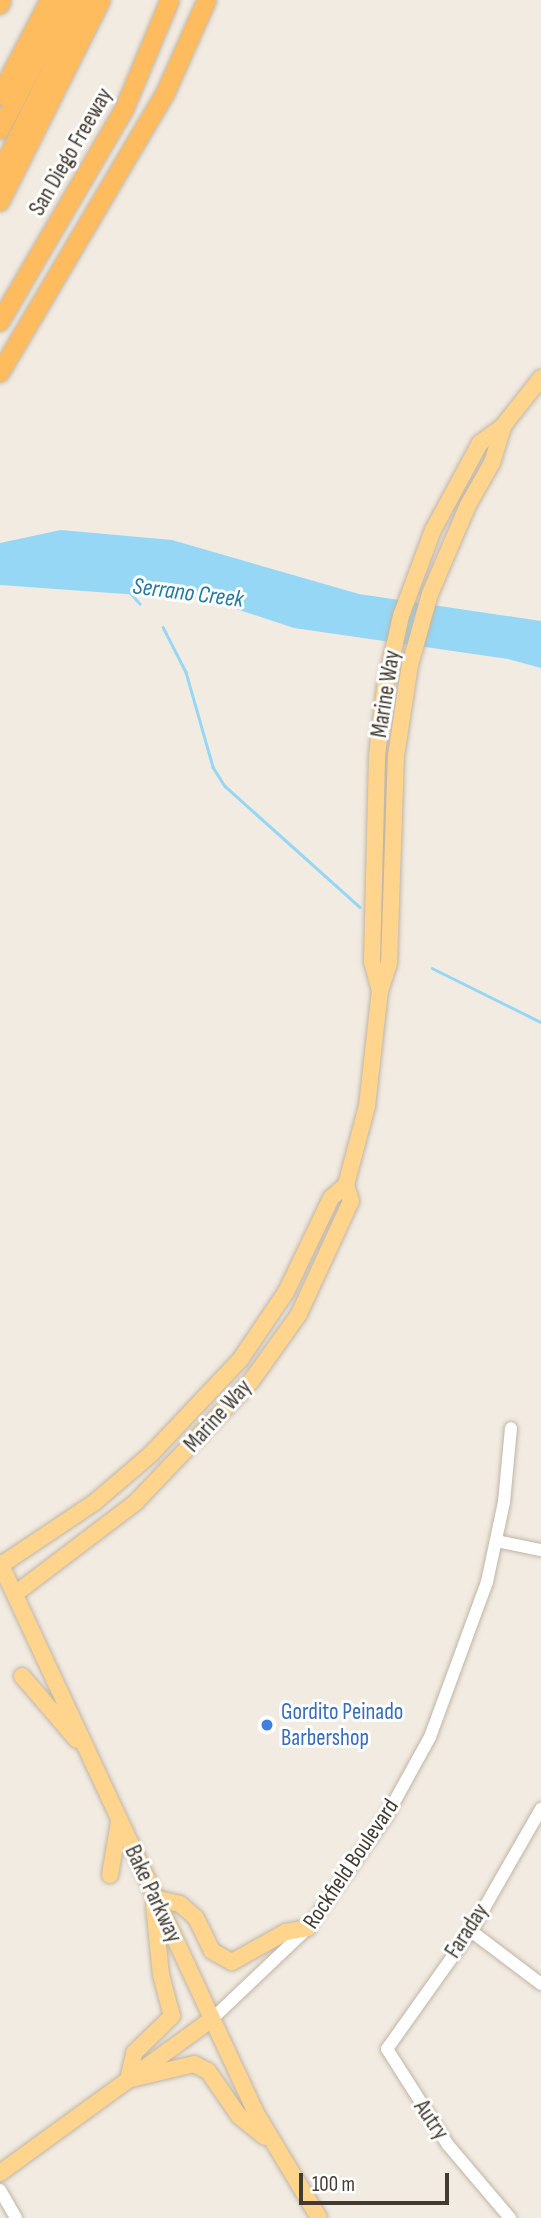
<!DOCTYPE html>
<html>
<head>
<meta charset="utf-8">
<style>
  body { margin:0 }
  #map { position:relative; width:541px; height:2218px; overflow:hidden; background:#f2ebe1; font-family:"Sofia Sans Condensed",sans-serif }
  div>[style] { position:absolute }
  .water>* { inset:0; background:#96d7f6 }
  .stream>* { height:2.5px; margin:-1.25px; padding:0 1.25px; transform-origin:1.25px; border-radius:1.25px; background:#96d7f6 }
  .roads { filter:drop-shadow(0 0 2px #c0b5a6) drop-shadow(0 0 2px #c0b5a6) }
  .minor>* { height:12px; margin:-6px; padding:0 6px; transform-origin:6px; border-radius:6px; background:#fff }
  .major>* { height:16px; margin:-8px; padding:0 8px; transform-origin:8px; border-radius:8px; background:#ffd58d }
  .highway>* { height:18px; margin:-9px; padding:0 9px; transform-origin:9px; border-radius:9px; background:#ffbc5f }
  .dots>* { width:19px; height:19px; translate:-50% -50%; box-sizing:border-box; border:4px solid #fff; border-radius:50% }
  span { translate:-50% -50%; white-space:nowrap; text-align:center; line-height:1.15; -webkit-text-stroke:6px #fff; paint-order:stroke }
  .street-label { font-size:23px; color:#433b31 }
  .shop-label { font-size:23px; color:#366cbe }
  .left { translate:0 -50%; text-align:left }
  .water-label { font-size:24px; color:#2179a6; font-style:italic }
  .scale { position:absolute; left:299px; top:2173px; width:150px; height:32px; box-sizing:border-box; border:4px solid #433b31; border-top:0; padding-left:9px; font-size:21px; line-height:24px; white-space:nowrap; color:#433b31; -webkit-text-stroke:5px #fff; paint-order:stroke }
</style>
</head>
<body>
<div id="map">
  <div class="water">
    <i style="clip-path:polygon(61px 530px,172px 540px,359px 594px,541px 621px,541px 668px,508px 659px,294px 628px,209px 600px,0 585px,0 543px)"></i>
  </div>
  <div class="stream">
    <i style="left:128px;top:590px;width:18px;rotate:49deg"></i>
    <i style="left:163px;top:627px;width:51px;rotate:62.9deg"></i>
    <i style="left:186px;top:672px;width:99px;rotate:74.1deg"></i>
    <i style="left:213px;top:767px;width:22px;rotate:58deg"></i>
    <i style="left:225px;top:786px;width:181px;rotate:41.9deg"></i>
    <i style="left:432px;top:968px;width:122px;rotate:26.4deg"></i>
  </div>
  <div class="roads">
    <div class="minor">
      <i style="left:497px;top:1541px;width:45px;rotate:11.6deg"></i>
      <i style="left:471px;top:1931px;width:88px;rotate:37.1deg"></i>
      <i style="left:212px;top:2019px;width:132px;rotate:-43.5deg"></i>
      <i style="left:308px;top:1928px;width:136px;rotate:-54.9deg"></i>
      <i style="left:386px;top:1817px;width:91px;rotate:-61.2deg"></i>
      <i style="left:430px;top:1737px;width:165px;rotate:-69.8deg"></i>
      <i style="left:487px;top:1582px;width:82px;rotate:-78deg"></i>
      <i style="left:504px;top:1502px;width:74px;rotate:-84.6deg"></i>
      <i style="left:0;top:2190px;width:32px;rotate:60deg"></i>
      <i style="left:510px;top:2218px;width:96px;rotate:-130.3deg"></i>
      <i style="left:448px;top:2145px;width:114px;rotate:-122.4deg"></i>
      <i style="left:387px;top:2049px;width:145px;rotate:-54.6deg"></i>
      <i style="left:471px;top:1931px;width:141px;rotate:-60.2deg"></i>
    </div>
    <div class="major">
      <i style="left:380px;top:991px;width:30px;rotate:-105deg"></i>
      <i style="left:372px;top:962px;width:206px;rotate:-88.6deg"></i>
      <i style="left:377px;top:756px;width:69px;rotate:-83.4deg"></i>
      <i style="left:385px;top:687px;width:73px;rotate:-77.3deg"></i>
      <i style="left:401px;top:616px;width:92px;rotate:-69.6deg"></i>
      <i style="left:433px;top:530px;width:99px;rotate:-61.6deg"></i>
      <i style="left:480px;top:443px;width:29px;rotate:-36deg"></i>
      <i style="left:503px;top:426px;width:61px;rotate:-51.6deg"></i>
      <i style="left:0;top:1563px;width:607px;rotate:65.04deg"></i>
      <i style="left:256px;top:2113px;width:122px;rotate:59deg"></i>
      <i style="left:1px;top:1565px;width:113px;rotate:-33.8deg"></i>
      <i style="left:95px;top:1502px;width:74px;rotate:-40.6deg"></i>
      <i style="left:151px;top:1454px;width:129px;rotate:-46.6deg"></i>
      <i style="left:240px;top:1360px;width:82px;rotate:-55.9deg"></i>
      <i style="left:286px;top:1292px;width:104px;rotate:-64.4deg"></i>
      <i style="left:331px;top:1198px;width:20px;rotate:-41deg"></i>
      <i style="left:346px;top:1185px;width:82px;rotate:-75.1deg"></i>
      <i style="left:367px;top:1106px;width:116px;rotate:-83.6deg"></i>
      <i style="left:380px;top:991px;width:28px;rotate:-72deg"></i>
      <i style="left:389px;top:964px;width:208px;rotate:-88.1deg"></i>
      <i style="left:396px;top:756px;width:92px;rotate:-81.3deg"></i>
      <i style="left:410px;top:665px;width:74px;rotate:-74.3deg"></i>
      <i style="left:430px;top:594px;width:97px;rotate:-66.9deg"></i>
      <i style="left:468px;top:505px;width:48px;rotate:-60.3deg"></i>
      <i style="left:492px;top:463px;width:39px;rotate:-73deg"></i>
      <i style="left:15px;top:1594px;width:152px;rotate:-37.2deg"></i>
      <i style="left:136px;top:1502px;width:168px;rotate:-46.4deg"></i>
      <i style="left:252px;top:1380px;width:81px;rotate:-54.5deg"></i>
      <i style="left:299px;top:1314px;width:124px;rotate:-65.3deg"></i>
      <i style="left:351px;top:1201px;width:17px;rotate:-107deg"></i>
      <i style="left:22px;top:1676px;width:84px;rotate:49.3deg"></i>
      <i style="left:110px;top:1875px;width:54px;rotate:-80.4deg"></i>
      <i style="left:154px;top:1898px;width:27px;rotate:13deg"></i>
      <i style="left:180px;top:1904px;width:21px;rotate:41deg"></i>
      <i style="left:196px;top:1918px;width:37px;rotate:64deg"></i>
      <i style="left:212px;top:1951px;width:23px;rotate:29deg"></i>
      <i style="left:232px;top:1962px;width:62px;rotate:-29.1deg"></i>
      <i style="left:286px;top:1932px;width:22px;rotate:-10deg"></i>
      <i style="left:131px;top:2079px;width:65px;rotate:-13.4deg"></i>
      <i style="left:194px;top:2064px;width:16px;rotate:27deg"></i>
      <i style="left:208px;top:2071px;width:55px;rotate:55.4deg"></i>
      <i style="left:239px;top:2116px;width:33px;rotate:39deg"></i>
      <i style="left:128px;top:2080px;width:28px;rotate:-77deg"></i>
      <i style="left:134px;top:2053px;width:53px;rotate:-44.2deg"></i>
      <i style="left:172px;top:2016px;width:42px;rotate:-105deg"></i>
      <i style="left:161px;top:1975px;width:70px;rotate:-95.7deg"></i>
      <i style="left:0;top:2173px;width:262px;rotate:-36deg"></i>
    </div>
    <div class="highway">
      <i style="left:0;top:5px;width:5px;rotate:-68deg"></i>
      <i style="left:0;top:96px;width:108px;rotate:-62.5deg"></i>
      <i style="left:0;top:130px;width:146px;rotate:-62.7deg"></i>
      <i style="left:0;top:173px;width:193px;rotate:-63.6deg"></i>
      <i style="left:0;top:202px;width:226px;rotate:-63.4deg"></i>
      <i style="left:0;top:322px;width:246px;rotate:-59.7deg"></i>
      <i style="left:124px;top:110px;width:119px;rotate:-67.3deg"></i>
      <i style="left:0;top:373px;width:326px;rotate:-59.4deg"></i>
      <i style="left:166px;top:92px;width:101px;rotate:-66deg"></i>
    </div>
  </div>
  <div class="dots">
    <i style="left:267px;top:1725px;background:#3f7fe0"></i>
  </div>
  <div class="street-label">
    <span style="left:71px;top:152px;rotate:-60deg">San Diego Freeway</span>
    <span style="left:386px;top:694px;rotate:-81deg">Marine Way</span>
    <span style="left:218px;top:1416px;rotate:-48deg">Marine Way</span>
    <span style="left:351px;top:1864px;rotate:-56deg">Rockfield Boulevard</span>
    <span style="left:153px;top:1894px;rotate:65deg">Bake Parkway</span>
    <span style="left:467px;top:1931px;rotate:-57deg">Faraday</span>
    <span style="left:431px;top:2120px;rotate:56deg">Autry</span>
  </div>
  <div class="shop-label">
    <span class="left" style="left:281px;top:1725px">Gordito Peinado<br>Barbershop</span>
  </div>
  <div class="water-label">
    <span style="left:188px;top:593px;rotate:7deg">Serrano Creek</span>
  </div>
  <div class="scale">100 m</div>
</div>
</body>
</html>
